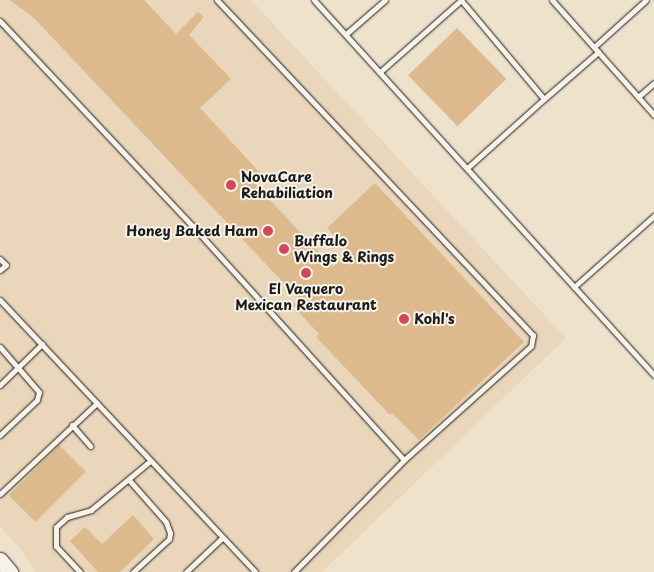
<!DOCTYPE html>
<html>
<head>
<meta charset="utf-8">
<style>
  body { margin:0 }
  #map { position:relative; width:654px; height:572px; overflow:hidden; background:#efe2cd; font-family:"Playpen Sans",sans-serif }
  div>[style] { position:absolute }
  .built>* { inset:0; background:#ead6ba }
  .building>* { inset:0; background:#ddb98e; transform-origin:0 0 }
  .roads { filter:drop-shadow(0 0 1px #1c1c1c) drop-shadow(0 0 1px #1c1c1c) }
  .service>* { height:5px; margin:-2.5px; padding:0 2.5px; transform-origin:2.5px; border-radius:2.5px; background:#f7f3e8 }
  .secondary>* { height:15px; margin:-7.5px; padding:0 7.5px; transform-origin:7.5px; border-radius:7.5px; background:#f7f3e8 }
  .dots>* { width:14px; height:14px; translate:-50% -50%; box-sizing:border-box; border:2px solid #f7f3e8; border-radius:50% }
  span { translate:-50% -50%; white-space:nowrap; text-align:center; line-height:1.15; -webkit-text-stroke:4px #f7f3e8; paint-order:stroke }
  .poi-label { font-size:14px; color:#1c1c1c; font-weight:700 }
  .left { translate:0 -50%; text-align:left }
  .right { translate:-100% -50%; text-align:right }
</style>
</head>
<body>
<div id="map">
  <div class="built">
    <i style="clip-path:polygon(0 0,251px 0,566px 338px,322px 572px,35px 572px,22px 551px,0 526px)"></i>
  </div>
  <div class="building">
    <i style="clip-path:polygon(10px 0,144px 0,176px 34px,198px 12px,204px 17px,189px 35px,231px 79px,200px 108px,263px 176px,255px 184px,333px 267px,349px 252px,327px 228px,375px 183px,524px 342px,419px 440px,392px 413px,390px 415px,316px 337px,319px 334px,292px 305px,299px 299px,279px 278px,34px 18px)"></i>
    <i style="left:457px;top:28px;width:71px;height:68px;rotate:46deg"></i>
    <i style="left:59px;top:445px;width:38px;height:71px;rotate:45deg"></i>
    <i style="clip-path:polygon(133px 515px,154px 539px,120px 572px,98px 572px,70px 541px,85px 527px,102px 544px)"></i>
  </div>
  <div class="roads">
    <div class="service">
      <i style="left:217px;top:0;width:461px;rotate:46.7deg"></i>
      <i style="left:533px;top:335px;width:11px;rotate:100deg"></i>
      <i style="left:531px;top:346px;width:171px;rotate:138.1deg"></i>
      <i style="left:314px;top:0;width:506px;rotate:47.8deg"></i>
      <i style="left:552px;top:0;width:154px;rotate:48.4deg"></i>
      <i style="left:0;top:21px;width:289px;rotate:46.8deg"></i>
      <i style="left:198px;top:232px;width:307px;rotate:47.9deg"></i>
      <i style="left:404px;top:460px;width:157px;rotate:134.5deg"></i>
      <i style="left:346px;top:34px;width:52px;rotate:-41.1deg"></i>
      <i style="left:594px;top:47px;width:70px;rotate:-42.1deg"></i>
      <i style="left:380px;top:72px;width:108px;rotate:-41.6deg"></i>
      <i style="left:461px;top:0;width:129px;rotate:50deg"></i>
      <i style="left:544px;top:99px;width:103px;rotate:138.1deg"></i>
      <i style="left:638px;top:97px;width:21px;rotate:-41deg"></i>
      <i style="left:544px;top:99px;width:72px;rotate:-41deg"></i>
      <i style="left:0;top:259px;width:8px;rotate:45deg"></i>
      <i style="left:6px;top:265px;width:8px;rotate:140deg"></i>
      <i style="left:574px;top:287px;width:107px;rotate:-41.6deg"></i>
      <i style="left:0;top:300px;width:373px;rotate:46.8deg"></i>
      <i style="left:0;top:347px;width:60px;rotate:49.1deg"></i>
      <i style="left:39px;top:392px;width:8px;rotate:104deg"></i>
      <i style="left:37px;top:400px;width:51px;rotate:136.6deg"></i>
      <i style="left:0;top:385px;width:59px;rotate:-44.3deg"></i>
      <i style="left:72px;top:425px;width:28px;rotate:49deg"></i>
      <i style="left:129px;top:480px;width:56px;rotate:48.6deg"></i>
      <i style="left:166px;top:522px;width:12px;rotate:70deg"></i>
      <i style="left:170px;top:533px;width:6px;rotate:99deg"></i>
      <i style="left:169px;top:539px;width:49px;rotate:137.5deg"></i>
      <i style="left:0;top:494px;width:133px;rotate:-43.2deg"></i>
      <i style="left:80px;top:572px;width:35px;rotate:-133deg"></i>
      <i style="left:56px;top:546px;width:19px;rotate:-90deg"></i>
      <i style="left:56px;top:527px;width:15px;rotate:-42deg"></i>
      <i style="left:67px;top:517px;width:25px;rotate:-16deg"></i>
      <i style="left:91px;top:510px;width:77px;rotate:-39.7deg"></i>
      <i style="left:186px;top:572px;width:50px;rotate:-43.4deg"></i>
    </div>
    <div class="secondary">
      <i style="left:0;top:560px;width:16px;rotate:50deg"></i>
    </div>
  </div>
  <div class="dots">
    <i style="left:231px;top:185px;background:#d1495b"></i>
    <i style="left:268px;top:231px;background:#d1495b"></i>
    <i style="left:284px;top:249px;background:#d1495b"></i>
    <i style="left:306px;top:273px;background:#d1495b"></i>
    <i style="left:404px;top:319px;background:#d1495b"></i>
  </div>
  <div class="poi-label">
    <span class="left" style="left:241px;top:185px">NovaCare<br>Rehabiliation</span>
    <span class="right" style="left:258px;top:231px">Honey Baked Ham</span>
    <span class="left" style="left:294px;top:249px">Buffalo<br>Wings &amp; Rings</span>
    <span style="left:306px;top:297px">El Vaquero<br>Mexican Restaurant</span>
    <span class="left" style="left:414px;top:319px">Kohl's</span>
  </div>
</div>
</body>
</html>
